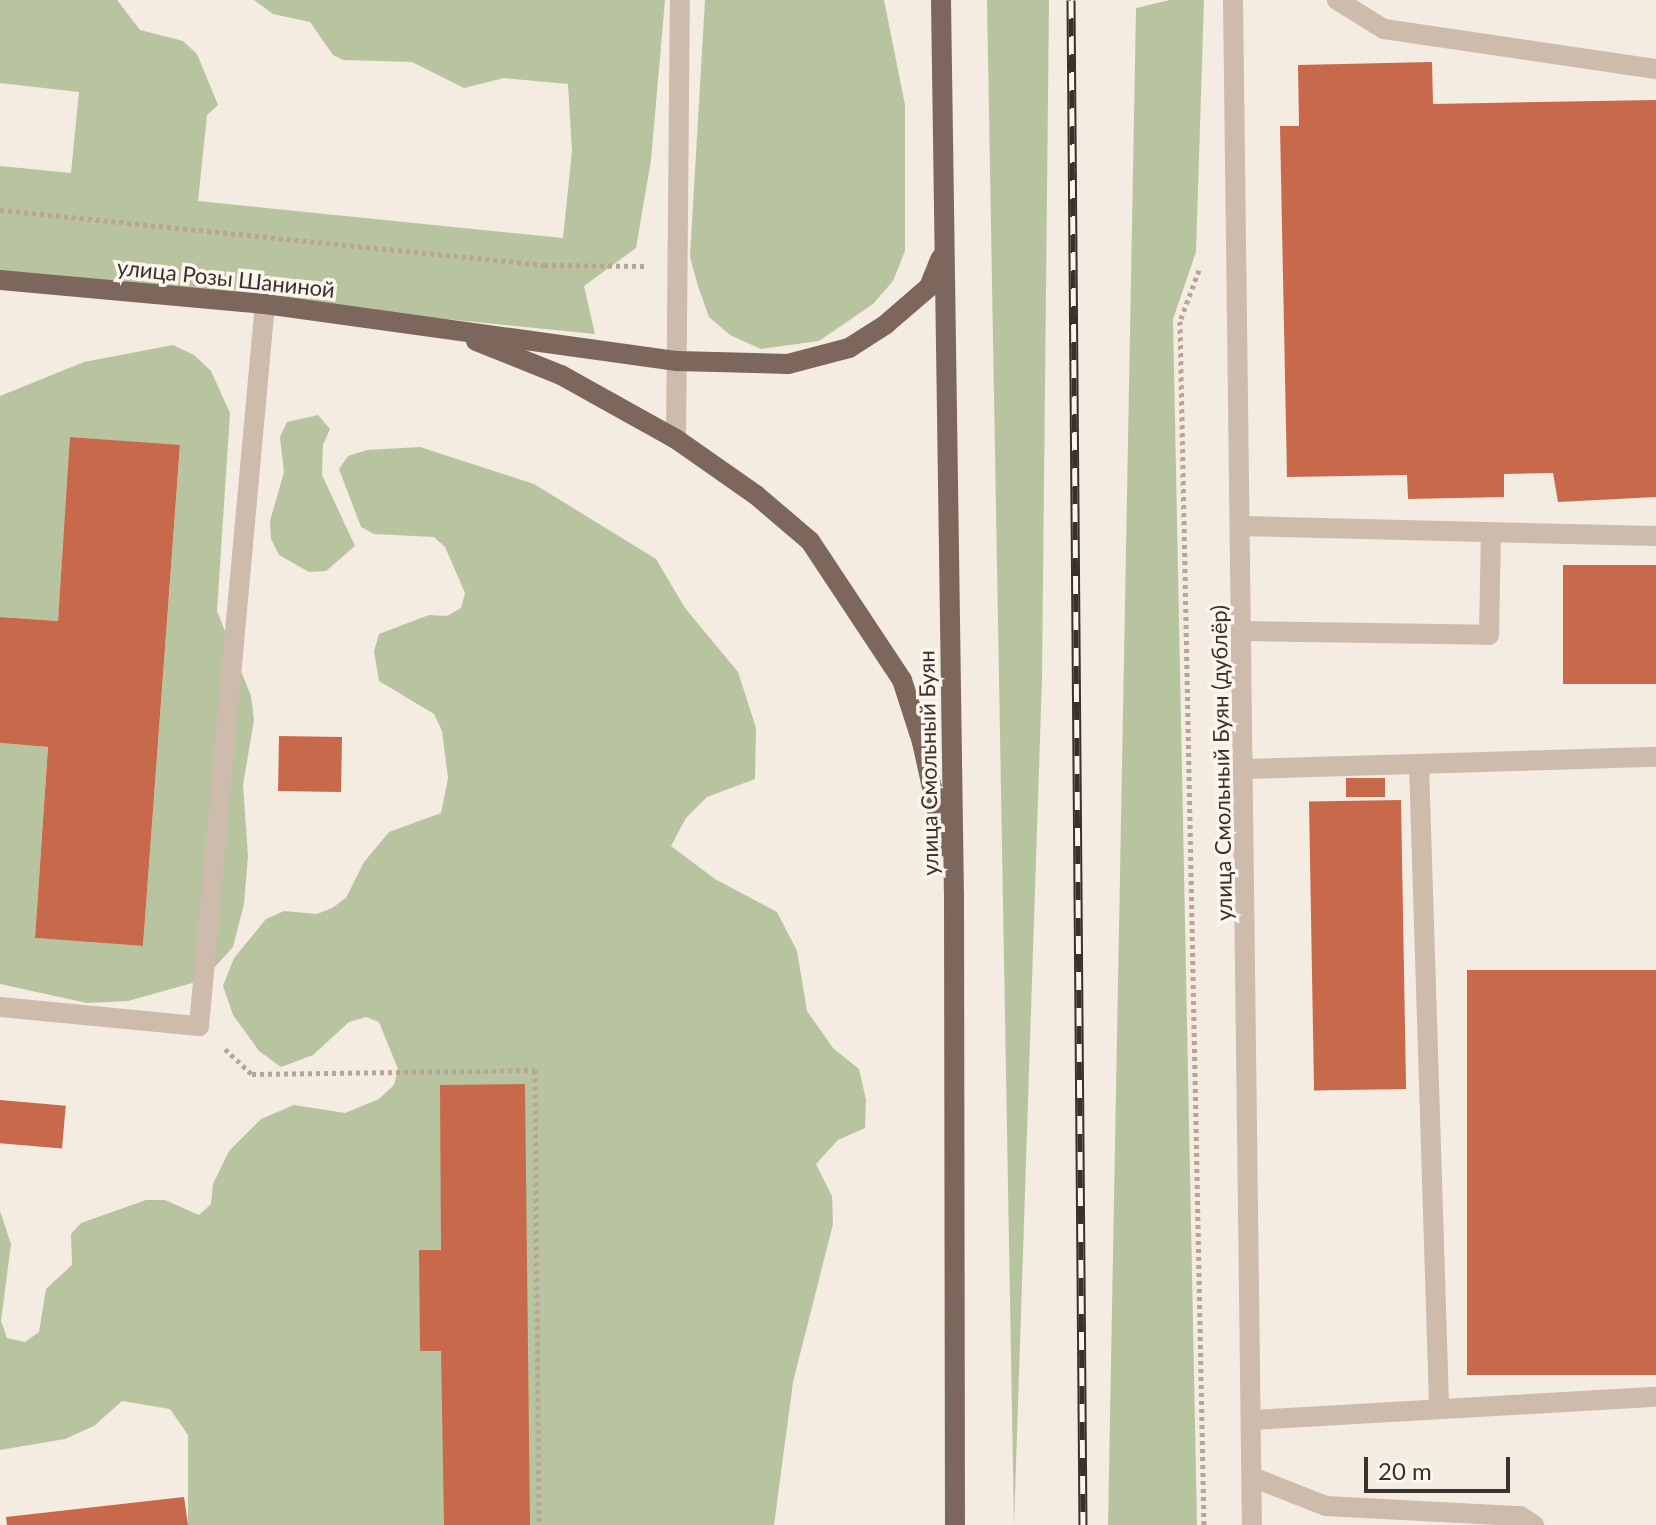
<!DOCTYPE html>
<html>
<head>
<meta charset="utf-8">
<style>
  body { margin:0 }
  #map { position:relative; width:1656px; height:1525px; overflow:hidden; background:#f4ebe1; font-family:Lato,sans-serif }
  div>[style] { position:absolute }
  .green>* { inset:0; background:#b8c4a0 }
  .building>* { inset:0; background:#c8694b; transform-origin:0 0 }
  .path>* { height:5px; margin-top:-2.5px; transform-origin:0; background:repeating-linear-gradient(90deg,#b9a596 0 4px,transparent 0 8px) }
  .service>* { height:20px; margin:-10px; padding:0 10px; transform-origin:10px; border-radius:10px; background:#cdbbac }
  .minor>* { height:20px; margin:-10px; padding:0 10px; transform-origin:10px; border-radius:10px; background:#cdbbac }
  .primary>* { height:20px; margin:-10px; padding:0 10px; transform-origin:10px; border-radius:10px; background:#7d675c }
  .rail>* { height:9px; margin-top:-4.5px; transform-origin:0; background:repeating-linear-gradient(90deg,#fbf5ee 0 18px,#3b302b 0 36px); box-sizing:border-box; border-block:2px solid #3b302b }
  span { translate:-50% -50%; white-space:nowrap; text-align:center; line-height:1.15; -webkit-text-stroke:7px #fbf5ee; paint-order:stroke }
  .street-label { font-size:22px; color:#3b302b }
  .scale { position:absolute; left:1364px; top:1457px; width:146px; height:36px; box-sizing:border-box; border:4px solid #3b302b; border-top:0; padding-left:10px; font-size:24px; line-height:28px; white-space:nowrap; color:#3b302b; -webkit-text-stroke:6px #fbf5ee; paint-order:stroke }
</style>
</head>
<body>
<div id="map">
  <div class="green">
    <i style="clip-path:polygon(0 0,117px 0,140px 30px,183px 41px,197px 54px,218px 105px,207px 115px,198px 201px,563px 238px,572px 151px,568px 84px,504px 78px,464px 88px,412px 62px,343px 60px,333px 55px,310px 22px,273px 14px,254px 0,665px 0,651px 160px,636px 248px,584px 286px,595px 334px,0 274px,0 166px,71px 173px,79px 92px,0 83px)"></i>
    <i style="clip-path:polygon(705px 0,884px 0,905px 105px,905px 251px,893px 281px,873px 304px,819px 341px,761px 349px,730px 335px,709px 317px,698px 286px,690px 257px)"></i>
    <i style="clip-path:polygon(987px 0,1049px 0,1042px 678px,1014px 1525px)"></i>
    <i style="clip-path:polygon(1170px 0,1204px 0,1196px 252px,1173px 319px,1197px 1525px,1108px 1525px,1136px 8px)"></i>
    <i style="clip-path:polygon(173px 345px,194px 355px,211px 371px,230px 413px,217px 611px,251px 696px,254px 720px,243px 785px,248px 856px,244px 904px,233px 947px,203px 980px,128px 1001px,87px 1003px,0 984px,0 743px,48px 747px,35px 938px,143px 946px,180px 446px,71px 437px,58px 621px,0 617px,0 396px,84px 362px)"></i>
    <i style="clip-path:polygon(318px 415px,330px 429px,323px 445px,322px 475px,355px 546px,326px 571px,309px 572px,279px 555px,271px 539px,270px 521px,284px 472px,280px 437px,287px 422px)"></i>
    <i style="clip-path:polygon(420px 447px,534px 484px,656px 559px,685px 608px,738px 672px,756px 728px,755px 779px,707px 797px,686px 818px,671px 846px,715px 879px,777px 912px,797px 951px,807px 1011px,833px 1048px,859px 1069px,866px 1100px,865px 1128px,838px 1140px,816px 1164px,832px 1196px,833px 1224px,793px 1382px,774px 1525px,188px 1525px,188px 1435px,170px 1409px,122px 1401px,94px 1426px,65px 1439px,0 1450px,0 1211px,11px 1244px,1px 1321px,7px 1338px,25px 1342px,39px 1332px,46px 1289px,72px 1265px,71px 1234px,81px 1223px,146px 1200px,165px 1200px,199px 1215px,211px 1204px,213px 1184px,229px 1151px,261px 1119px,294px 1105px,345px 1113px,379px 1099px,394px 1085px,398px 1069px,379px 1022px,366px 1017px,349px 1022px,313px 1055px,281px 1067px,259px 1051px,233px 1015px,223px 986px,234px 958px,266px 919px,284px 911px,317px 914px,332px 908px,346px 898px,364px 862px,389px 832px,441px 813px,448px 778px,442px 731px,434px 714px,379px 681px,374px 651px,379px 634px,429px 615px,447px 616px,461px 608px,465px 593px,445px 547px,434px 537px,374px 534px,361px 527px,339px 469px,348px 456px,367px 450px)"></i>
  </div>
  <div class="building">
    <i style="clip-path:polygon(1432px 62px,1433px 104px,1656px 100px,1656px 497px,1558px 502px,1553px 473px,1504px 474px,1504px 497px,1408px 499px,1407px 475px,1287px 477px,1280px 126px,1299px 126px,1298px 65px)"></i>
    <i style="clip-path:polygon(70px 437px,180px 445px,143px 946px,35px 938px,48px 747px,0 743px,0 617px,58px 621px)"></i>
    <i style="left:1656px;top:565px;width:119px;height:93px;rotate:90deg"></i>
    <i style="left:279px;top:736px;width:63px;height:55px;rotate:1deg"></i>
    <i style="left:1346px;top:778px;width:39px;height:19px"></i>
    <i style="left:1401px;top:800px;width:289px;height:92px;rotate:89deg"></i>
    <i style="left:1656px;top:970px;width:405px;height:189px;rotate:90deg"></i>
    <i style="clip-path:polygon(525px 1084px,530px 1525px,444px 1525px,441px 1351px,420px 1351px,419px 1250px,441px 1250px,440px 1085px)"></i>
    <i style="left:0;top:1100px;width:66px;height:43px;rotate:5deg"></i>
    <i style="clip-path:polygon(184px 1497px,188px 1525px,7px 1525px,6px 1517px)"></i>
  </div>
  <div class="path">
    <i style="left:0;top:210px;width:547px;rotate:5.77deg"></i>
    <i style="left:544px;top:265px;width:100px;rotate:0.6deg"></i>
    <i style="left:1199px;top:270px;width:54px;rotate:110.4deg"></i>
    <i style="left:1180px;top:321px;width:1204px;rotate:88.86deg"></i>
    <i style="left:225px;top:1049px;width:37px;rotate:43deg"></i>
    <i style="left:252px;top:1074px;width:283px;rotate:-0.8deg"></i>
    <i style="left:535px;top:1070px;width:455px;rotate:89.5deg"></i>
  </div>
  <div class="service">
    <i style="left:1337px;top:0;width:55px;rotate:31.7deg"></i>
    <i style="left:1384px;top:29px;width:275px;rotate:8.4deg"></i>
    <i style="left:676px;top:439px;width:439px;rotate:-89.5deg"></i>
    <i style="left:1242px;top:526px;width:414px;rotate:1.4deg"></i>
    <i style="left:1244px;top:631px;width:245px;rotate:0.9deg"></i>
    <i style="left:1489px;top:635px;width:101px;rotate:-88.9deg"></i>
    <i style="left:1419px;top:764px;width:641px;rotate:88.21deg"></i>
    <i style="left:1245px;top:769px;width:411px;rotate:-1.7deg"></i>
    <i style="left:0;top:1007px;width:200px;rotate:5.5deg"></i>
    <i style="left:199px;top:1026px;width:725px;rotate:-84.78deg"></i>
    <i style="left:1253px;top:1420px;width:404px;rotate:-3.3deg"></i>
    <i style="left:1252px;top:1477px;width:79px;rotate:21.4deg"></i>
    <i style="left:1326px;top:1506px;width:194px;rotate:3deg"></i>
    <i style="left:1520px;top:1516px;width:17px;rotate:33deg"></i>
  </div>
  <div class="minor">
    <i style="left:1233px;top:0;width:1525px;rotate:89.29deg"></i>
  </div>
  <div class="primary">
    <i style="left:941px;top:0;width:894px;rotate:89.17deg"></i>
    <i style="left:954px;top:894px;width:631px;rotate:89.91deg"></i>
    <i style="left:0;top:280px;width:266px;rotate:5.2deg"></i>
    <i style="left:265px;top:304px;width:416px;rotate:7.9deg"></i>
    <i style="left:677px;top:361px;width:111px;rotate:1.5deg"></i>
    <i style="left:788px;top:364px;width:63px;rotate:-14.7deg"></i>
    <i style="left:849px;top:348px;width:43px;rotate:-32.6deg"></i>
    <i style="left:885px;top:325px;width:58px;rotate:-40.8deg"></i>
    <i style="left:929px;top:287px;width:31px;rotate:-68deg"></i>
    <i style="left:476px;top:341px;width:92px;rotate:21.8deg"></i>
    <i style="left:561px;top:375px;width:132px;rotate:29.1deg"></i>
    <i style="left:676px;top:439px;width:98px;rotate:35deg"></i>
    <i style="left:756px;top:495px;width:71px;rotate:40.4deg"></i>
    <i style="left:810px;top:541px;width:167px;rotate:56.5deg"></i>
    <i style="left:902px;top:680px;width:65px;rotate:72.1deg"></i>
    <i style="left:922px;top:742px;width:107px;rotate:77.6deg"></i>
  </div>
  <div class="rail">
    <i style="left:1071px;top:0;width:1525px;rotate:89.55deg"></i>
  </div>
  <div class="street-label">
    <span style="left:226px;top:278px;rotate:6deg">улица Розы Шаниной</span>
    <span style="left:928px;top:763px;rotate:-91deg">улица Смольный Буян</span>
    <span style="left:1221px;top:763px;rotate:-91deg">улица Смольный Буян (дублёр)</span>
  </div>
  <div class="scale">20 m</div>
</div>
</body>
</html>
